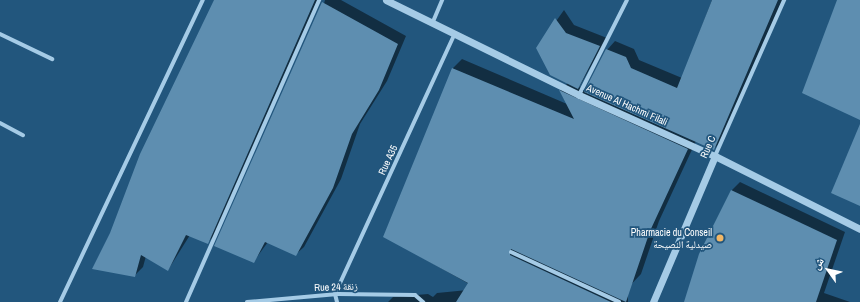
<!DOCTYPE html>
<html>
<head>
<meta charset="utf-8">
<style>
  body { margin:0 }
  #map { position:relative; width:860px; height:302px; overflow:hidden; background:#22567d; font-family:"Archivo Narrow","Noto Naskh Arabic",sans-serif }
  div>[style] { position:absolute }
  .shadow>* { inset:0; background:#0007 }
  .building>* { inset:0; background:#5e8eb0 }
  .minor>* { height:4px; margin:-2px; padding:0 2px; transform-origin:2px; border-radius:2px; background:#a5cbe6 }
  .tertiary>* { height:7px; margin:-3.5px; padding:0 3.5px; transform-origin:3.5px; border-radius:3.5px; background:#a5cbe6 }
  .dots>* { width:11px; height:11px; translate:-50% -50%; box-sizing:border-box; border:2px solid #22567d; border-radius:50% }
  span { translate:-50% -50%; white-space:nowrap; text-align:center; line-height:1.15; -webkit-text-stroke:3.5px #22567d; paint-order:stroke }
  .street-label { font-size:10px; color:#fff }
  .poi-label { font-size:10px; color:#fff }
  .right { translate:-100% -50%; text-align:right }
  .north { position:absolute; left:808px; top:250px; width:40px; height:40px; -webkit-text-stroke:3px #22567d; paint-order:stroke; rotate:303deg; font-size:11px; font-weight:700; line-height:16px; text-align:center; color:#fff }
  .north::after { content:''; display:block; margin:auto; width:14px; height:18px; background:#fff; clip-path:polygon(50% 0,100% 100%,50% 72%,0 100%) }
</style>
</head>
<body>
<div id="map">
  <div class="shadow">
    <i style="clip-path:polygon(215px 0,319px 0,216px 234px,208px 242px,190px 235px,168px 270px,146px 256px,143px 267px,134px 276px,111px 234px)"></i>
    <i style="clip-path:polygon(325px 0,341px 0,406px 36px,387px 81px,360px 124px,341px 179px,304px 247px,295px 255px,268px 242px,254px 261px)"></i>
    <i style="clip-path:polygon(712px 0,783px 0,722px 140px,714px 149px,696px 141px,659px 221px,641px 274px,622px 294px,628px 296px,628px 302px,388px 302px,393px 297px,428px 294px,433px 297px,437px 293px,478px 289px,384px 236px,453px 68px,462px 59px,567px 104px,560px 91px,568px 83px,537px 48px,564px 10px,574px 25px,607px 38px,579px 87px,586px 90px,607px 50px,615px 41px,634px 49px,639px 60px,682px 78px)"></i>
    <i style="clip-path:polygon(740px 182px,845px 232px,824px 293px,850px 302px,685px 302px,700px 255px,732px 190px)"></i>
  </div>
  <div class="building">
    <i style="clip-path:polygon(214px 0,315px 0,208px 244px,186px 235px,168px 271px,141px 255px,135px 277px,92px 269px,110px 233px,140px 154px)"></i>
    <i style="clip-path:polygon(712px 0,778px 0,714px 150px,584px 92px,606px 49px,626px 57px,631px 68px,677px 88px)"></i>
    <i style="clip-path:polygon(837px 0,860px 0,860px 120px,802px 93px)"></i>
    <i style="clip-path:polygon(322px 2px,398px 44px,379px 90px,352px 134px,333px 188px,296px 256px,265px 242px,254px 263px,214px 246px)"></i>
    <i style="clip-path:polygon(555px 18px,566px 33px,600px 46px,578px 89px,550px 75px,536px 48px)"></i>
    <i style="clip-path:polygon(452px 68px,574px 119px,559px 90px,688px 149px,650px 231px,626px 302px,511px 249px,510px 255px,611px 302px,456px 302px,468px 283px,383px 237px)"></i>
    <i style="clip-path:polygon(860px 124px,860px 206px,831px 193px)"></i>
    <i style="clip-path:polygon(731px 190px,837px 240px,816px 302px,684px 302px,699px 254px)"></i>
  </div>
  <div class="minor">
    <i style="left:432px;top:24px;width:26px;rotate:-67deg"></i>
    <i style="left:0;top:34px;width:58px;rotate:25.7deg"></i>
    <i style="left:579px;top:95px;width:106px;rotate:-63.2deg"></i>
    <i style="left:0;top:123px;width:26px;rotate:28deg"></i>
    <i style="left:715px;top:156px;width:171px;rotate:-66.1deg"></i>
    <i style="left:511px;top:252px;width:119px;rotate:24.8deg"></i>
    <i style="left:335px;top:294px;width:287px;rotate:-65.3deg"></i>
    <i style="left:335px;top:294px;width:8px;rotate:76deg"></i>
    <i style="left:60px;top:302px;width:334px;rotate:-64.7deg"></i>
    <i style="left:186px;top:302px;width:330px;rotate:-66.2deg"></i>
    <i style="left:247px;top:302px;width:91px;rotate:-5deg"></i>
    <i style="left:338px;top:294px;width:77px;rotate:0.7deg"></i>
    <i style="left:415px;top:295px;width:11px;rotate:41deg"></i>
  </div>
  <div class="tertiary">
    <i style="left:386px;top:0;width:215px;rotate:26.2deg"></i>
    <i style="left:579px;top:95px;width:149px;rotate:24.2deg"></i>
    <i style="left:715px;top:156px;width:162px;rotate:26.7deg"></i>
    <i style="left:653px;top:302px;width:159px;rotate:-67deg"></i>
  </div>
  <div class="dots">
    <i style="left:720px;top:238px;background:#f2b767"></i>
  </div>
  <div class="street-label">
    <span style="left:627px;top:105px;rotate:24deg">Avenue Al Hachmi Filali</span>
    <span style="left:708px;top:147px;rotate:-66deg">Rue C</span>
    <span style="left:388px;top:160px;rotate:-65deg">Rue A35</span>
    <span style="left:336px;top:287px;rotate:-2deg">Rue 24 زنقة</span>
  </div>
  <div class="poi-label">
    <span class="right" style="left:712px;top:238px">Pharmacie du Conseil<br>صيدلية النصيحة</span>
  </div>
  <div class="north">ش</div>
</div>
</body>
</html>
